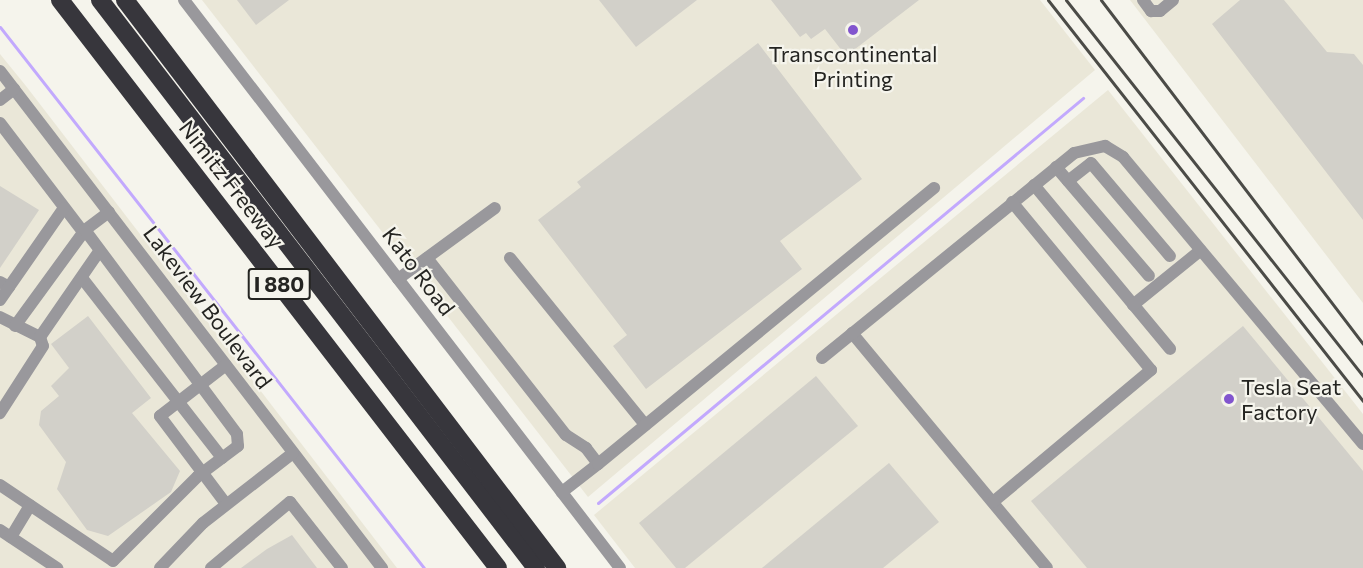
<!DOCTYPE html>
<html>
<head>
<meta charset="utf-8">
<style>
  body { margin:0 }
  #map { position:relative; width:1363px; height:568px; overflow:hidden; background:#f5f4ec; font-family:Commissioner,sans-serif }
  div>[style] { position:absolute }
  .built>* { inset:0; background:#eae7d8 }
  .stream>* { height:3px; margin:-1.5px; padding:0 1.5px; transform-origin:1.5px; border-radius:1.5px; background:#c2a9fd }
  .building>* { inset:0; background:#d2d0c9 }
  .minor>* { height:12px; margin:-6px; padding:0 6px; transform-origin:6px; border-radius:6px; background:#99989c }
  .highway>* { height:18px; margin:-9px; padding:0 9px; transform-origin:9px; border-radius:9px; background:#37363c }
  .rail>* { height:3px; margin:-1.5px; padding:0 1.5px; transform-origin:1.5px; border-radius:1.5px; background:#4b4b47 }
  .dots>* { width:16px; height:16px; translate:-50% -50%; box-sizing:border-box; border:3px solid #f5f4ec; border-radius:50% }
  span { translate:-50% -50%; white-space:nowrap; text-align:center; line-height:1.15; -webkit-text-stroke:4.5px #f5f4ec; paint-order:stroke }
  .shield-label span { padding:2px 4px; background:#f5f4ec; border:2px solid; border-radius:4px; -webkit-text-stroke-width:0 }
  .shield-label { font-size:21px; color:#242421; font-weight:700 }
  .poi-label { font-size:22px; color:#242421 }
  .left { translate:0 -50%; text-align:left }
  .street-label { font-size:22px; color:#242421 }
</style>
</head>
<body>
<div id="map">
  <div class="built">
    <i style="clip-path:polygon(202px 0,1040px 0,1095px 70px,588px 497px)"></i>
    <i style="clip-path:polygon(1130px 0,1363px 0,1363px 303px)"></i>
    <i style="clip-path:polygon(0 54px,26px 86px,397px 568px,0 568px)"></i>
    <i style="clip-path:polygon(1108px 90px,1363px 414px,1363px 568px,635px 568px,594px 515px)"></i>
  </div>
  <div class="stream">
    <i style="left:0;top:27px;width:687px;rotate:51.91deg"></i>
    <i style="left:598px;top:503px;width:632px;rotate:-39.86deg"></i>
  </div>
  <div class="building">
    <i style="clip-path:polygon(237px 0,289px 0,256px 25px)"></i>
    <i style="clip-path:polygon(599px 0,697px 0,636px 47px)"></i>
    <i style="clip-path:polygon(771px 0,919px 0,846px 56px,825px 29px,811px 39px,806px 33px,800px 37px)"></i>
    <i style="clip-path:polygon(1240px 0,1284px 0,1327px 52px,1354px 54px,1363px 65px,1363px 220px,1212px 24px)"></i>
    <i style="clip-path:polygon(758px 43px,862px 179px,780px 241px,802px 269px,646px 389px,613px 346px,627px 335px,538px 220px,581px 187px,577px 182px)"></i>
    <i style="clip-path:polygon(0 186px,39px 210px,0 268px)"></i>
    <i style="clip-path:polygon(88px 316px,151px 398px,132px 413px,180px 471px,171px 492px,108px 536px,87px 530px,57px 489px,66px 462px,39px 425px,41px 411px,59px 396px,51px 386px,69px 368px,51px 344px)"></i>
    <i style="clip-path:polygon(1243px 326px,1363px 471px,1363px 568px,1087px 568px,1031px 501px)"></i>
    <i style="clip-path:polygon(816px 376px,858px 426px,685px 568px,676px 568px,639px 523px)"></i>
    <i style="clip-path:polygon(889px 463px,939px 522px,883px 568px,762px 568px)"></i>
    <i style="clip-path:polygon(292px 535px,317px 568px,241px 568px,267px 549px)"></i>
  </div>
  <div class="minor">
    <i style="left:184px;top:0;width:716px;rotate:52.49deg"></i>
    <i style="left:1143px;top:0;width:14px;rotate:54deg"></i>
    <i style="left:1151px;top:11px;width:9px"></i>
    <i style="left:1160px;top:11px;width:17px;rotate:-40deg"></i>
    <i style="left:0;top:71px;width:627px;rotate:52.45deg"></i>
    <i style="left:0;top:100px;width:18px;rotate:-38deg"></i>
    <i style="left:0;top:123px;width:137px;rotate:52.7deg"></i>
    <i style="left:1056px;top:167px;width:143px;rotate:49.5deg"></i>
    <i style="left:1068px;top:181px;width:29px;rotate:-38deg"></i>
    <i style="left:1091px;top:163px;width:122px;rotate:49.7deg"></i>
    <i style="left:1034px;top:185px;width:213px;rotate:50.3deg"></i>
    <i style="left:427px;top:258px;width:225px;rotate:51.9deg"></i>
    <i style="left:566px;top:435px;width:24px;rotate:33deg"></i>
    <i style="left:586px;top:448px;width:20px;rotate:53deg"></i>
    <i style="left:598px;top:464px;width:46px;rotate:142.1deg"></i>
    <i style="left:510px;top:258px;width:215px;rotate:51deg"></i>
    <i style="left:82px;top:278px;width:228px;rotate:52.1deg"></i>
    <i style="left:398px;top:279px;width:120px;rotate:-36.2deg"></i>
    <i style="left:0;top:282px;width:10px;rotate:29deg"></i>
    <i style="left:9px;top:287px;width:96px;rotate:-55.2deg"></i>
    <i style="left:0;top:300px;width:16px;rotate:-55deg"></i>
    <i style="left:1133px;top:305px;width:87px;rotate:-39deg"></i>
    <i style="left:0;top:317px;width:45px;rotate:26.6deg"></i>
    <i style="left:40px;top:337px;width:9px;rotate:72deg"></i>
    <i style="left:43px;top:346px;width:80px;rotate:122.7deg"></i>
    <i style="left:15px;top:326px;width:119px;rotate:-53.9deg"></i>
    <i style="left:85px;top:230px;width:30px;rotate:-37deg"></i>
    <i style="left:852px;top:333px;width:305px;rotate:50.3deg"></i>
    <i style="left:40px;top:337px;width:102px;rotate:-55.4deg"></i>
    <i style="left:822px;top:358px;width:325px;rotate:-39.1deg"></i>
    <i style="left:1074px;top:153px;width:32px;rotate:-13deg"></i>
    <i style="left:1105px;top:146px;width:21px;rotate:31deg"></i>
    <i style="left:1123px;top:157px;width:374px;rotate:50.1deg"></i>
    <i style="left:598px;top:464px;width:435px;rotate:-39.4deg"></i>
    <i style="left:0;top:485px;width:136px;rotate:33.9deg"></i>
    <i style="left:113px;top:561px;width:120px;rotate:-45deg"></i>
    <i style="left:198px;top:476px;width:50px;rotate:-36.9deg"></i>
    <i style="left:238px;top:446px;width:12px;rotate:-95deg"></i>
    <i style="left:237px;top:434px;width:254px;rotate:-126.7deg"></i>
    <i style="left:993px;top:502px;width:206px;rotate:-39.9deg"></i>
    <i style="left:1151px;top:370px;width:218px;rotate:-129.6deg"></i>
    <i style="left:226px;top:504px;width:110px;rotate:-126.9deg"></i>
    <i style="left:160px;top:416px;width:83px;rotate:-37.7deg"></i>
    <i style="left:0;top:530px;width:69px;rotate:33.7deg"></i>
    <i style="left:11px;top:537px;width:37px;rotate:-59deg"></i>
    <i style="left:160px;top:568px;width:62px;rotate:-46.3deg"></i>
    <i style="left:203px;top:523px;width:114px;rotate:-37.9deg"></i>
    <i style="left:211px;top:568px;width:103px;rotate:-39.9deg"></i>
    <i style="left:290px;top:502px;width:84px;rotate:51.8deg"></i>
  </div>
  <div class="highway">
    <i style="left:60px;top:0;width:717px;rotate:52.36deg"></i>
    <i style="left:100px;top:0;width:716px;rotate:52.49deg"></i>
    <i style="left:125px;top:0;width:714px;rotate:52.74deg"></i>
  </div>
  <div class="rail">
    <i style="left:1048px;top:0;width:510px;rotate:51.85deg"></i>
    <i style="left:1066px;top:0;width:479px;rotate:51.7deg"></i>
    <i style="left:1101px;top:0;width:432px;rotate:52.7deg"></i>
  </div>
  <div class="dots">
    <i style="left:853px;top:30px;background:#8255ce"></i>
    <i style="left:1229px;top:399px;background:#8255ce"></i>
  </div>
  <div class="shield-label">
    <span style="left:279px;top:284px">I 880</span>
  </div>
  <div class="poi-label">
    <span style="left:853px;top:66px">Transcontinental<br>Printing</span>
    <span class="left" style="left:1241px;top:399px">Tesla Seat<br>Factory</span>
  </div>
  <div class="street-label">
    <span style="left:232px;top:184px;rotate:52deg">Nimitz Freeway</span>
    <span style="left:419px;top:271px;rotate:53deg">Kato Road</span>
    <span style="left:208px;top:307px;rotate:53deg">Lakeview Boulevard</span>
  </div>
</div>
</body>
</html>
